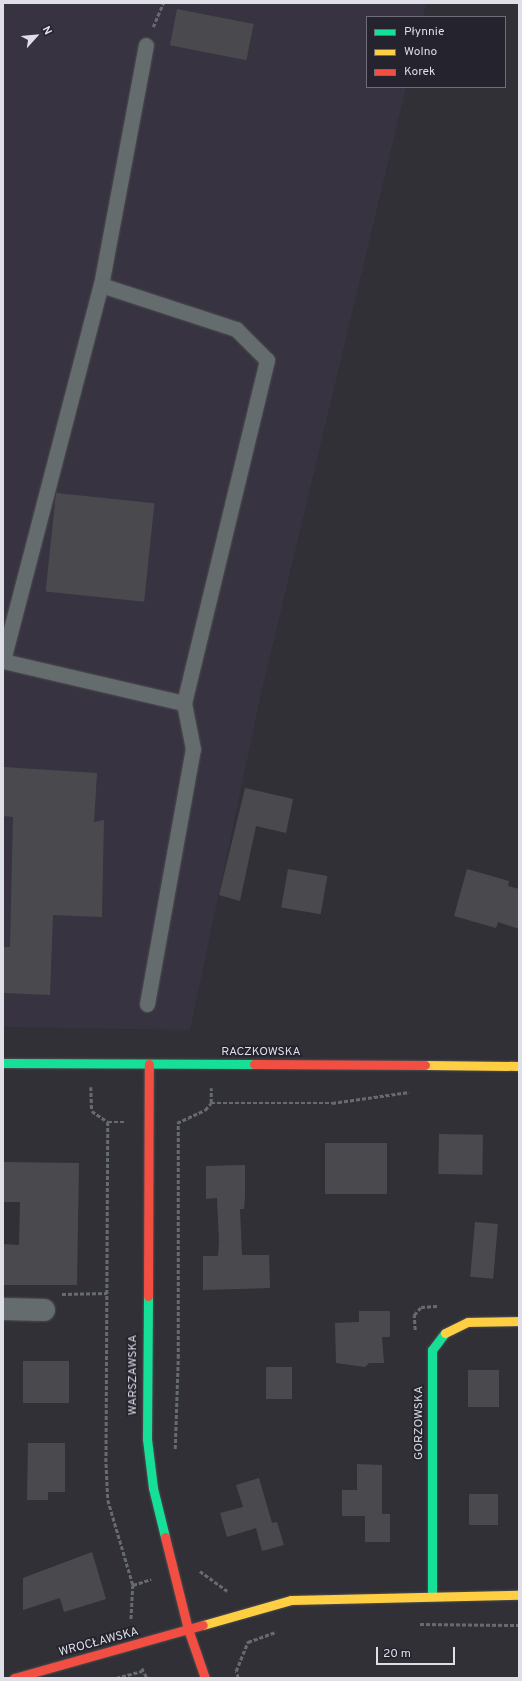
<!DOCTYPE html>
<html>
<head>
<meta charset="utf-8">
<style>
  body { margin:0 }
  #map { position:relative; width:522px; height:1681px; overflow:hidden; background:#303036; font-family:Overpass,sans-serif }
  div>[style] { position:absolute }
  .industrial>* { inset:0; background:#373341 }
  .building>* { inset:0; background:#4a4a4e; transform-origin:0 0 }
  .path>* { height:2.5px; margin-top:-1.25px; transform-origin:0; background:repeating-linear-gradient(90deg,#666b6e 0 4px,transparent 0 6px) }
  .roads { filter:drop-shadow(0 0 1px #4d4d51) drop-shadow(0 0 1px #4d4d51) }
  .lane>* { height:15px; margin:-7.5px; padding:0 7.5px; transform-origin:7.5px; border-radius:7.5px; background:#656c6e }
  .street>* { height:22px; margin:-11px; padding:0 11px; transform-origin:11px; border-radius:11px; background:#656c6e }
  .fast>* { height:9px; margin:-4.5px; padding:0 4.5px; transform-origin:4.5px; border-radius:4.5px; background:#16e098 }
  .slow>* { height:9px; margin:-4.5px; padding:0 4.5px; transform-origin:4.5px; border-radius:4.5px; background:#ffcf43 }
  .jam>* { height:9px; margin:-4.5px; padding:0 4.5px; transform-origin:4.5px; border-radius:4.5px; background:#f24e42 }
  span { translate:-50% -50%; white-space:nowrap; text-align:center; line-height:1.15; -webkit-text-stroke:3.5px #24232e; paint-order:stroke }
  .street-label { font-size:12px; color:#dfdfe7 }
  .frame { position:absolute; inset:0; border:4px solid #dfdfe7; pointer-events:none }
  .legend { position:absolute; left:366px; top:16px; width:140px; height:72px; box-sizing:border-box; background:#24232e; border:1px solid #6f6e78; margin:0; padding:5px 7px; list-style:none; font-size:12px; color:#dfdfe7 }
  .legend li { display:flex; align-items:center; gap:8px; height:20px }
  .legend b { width:20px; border:1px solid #6f6e78 }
  .north { position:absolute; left:16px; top:16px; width:40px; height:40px; -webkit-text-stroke:3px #24232e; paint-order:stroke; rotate:63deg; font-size:11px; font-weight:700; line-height:16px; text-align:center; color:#dfdfe7 }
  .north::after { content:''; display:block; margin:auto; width:14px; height:18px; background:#dfdfe7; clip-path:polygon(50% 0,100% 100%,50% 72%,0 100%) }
  .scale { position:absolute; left:376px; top:1647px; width:79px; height:18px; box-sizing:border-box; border:2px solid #dfdfe7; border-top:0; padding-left:5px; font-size:12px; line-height:14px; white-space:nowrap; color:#dfdfe7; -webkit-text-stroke:3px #24232e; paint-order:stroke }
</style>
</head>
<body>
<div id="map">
  <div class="industrial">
    <i style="clip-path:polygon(3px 3px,426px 4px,423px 17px,367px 17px,367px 87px,406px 87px,261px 694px,190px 1030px,3px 1027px)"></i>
  </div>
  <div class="building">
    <i style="left:177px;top:9px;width:78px;height:37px;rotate:11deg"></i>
    <i style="left:56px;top:493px;width:99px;height:99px;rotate:6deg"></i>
    <i style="clip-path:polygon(3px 767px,97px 773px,94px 822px,104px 820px,102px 917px,53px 915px,50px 995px,3px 993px,3px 947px,10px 947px,13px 817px,3px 816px)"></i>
    <i style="clip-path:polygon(245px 788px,293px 799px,286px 833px,256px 826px,240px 901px,219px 895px)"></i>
    <i style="left:288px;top:869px;width:40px;height:39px;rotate:10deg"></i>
    <i style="clip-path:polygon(467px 869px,509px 881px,508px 886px,519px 889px,519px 929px,498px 922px,496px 928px,454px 916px)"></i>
    <i style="left:439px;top:1134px;width:44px;height:40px;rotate:1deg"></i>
    <i style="left:325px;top:1143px;width:62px;height:51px"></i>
    <i style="clip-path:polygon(3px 1162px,79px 1163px,77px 1285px,3px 1285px,3px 1244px,19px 1245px,20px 1202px,3px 1202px)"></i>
    <i style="clip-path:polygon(245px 1165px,245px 1197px,244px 1209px,240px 1209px,242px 1255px,269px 1255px,270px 1288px,203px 1290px,203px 1256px,218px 1256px,219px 1242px,217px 1198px,206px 1199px,206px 1166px)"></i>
    <i style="left:475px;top:1222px;width:23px;height:55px;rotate:5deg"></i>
    <i style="clip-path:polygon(359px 1311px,390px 1311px,390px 1337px,382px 1337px,384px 1363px,369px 1363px,365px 1367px,336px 1363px,335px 1323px,359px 1322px)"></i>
    <i style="left:23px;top:1361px;width:46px;height:42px"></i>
    <i style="left:266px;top:1367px;width:26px;height:32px"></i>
    <i style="left:468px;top:1370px;width:31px;height:37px"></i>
    <i style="clip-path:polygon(28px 1443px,65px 1443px,65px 1492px,48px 1492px,48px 1500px,27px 1500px)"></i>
    <i style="clip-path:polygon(357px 1464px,382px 1465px,382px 1514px,390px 1514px,390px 1542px,365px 1542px,365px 1516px,342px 1516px,342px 1490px,357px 1490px)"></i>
    <i style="clip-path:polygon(259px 1478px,272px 1523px,277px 1522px,284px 1545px,262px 1551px,256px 1528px,227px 1537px,220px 1513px,243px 1507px,236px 1485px)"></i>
    <i style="left:469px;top:1494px;width:29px;height:31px"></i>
    <i style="clip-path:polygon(92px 1552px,106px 1599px,64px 1612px,60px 1598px,23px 1610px,23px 1578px)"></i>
  </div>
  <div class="path">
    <i style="left:153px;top:27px;width:26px;rotate:-67deg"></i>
    <i style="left:91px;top:1087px;width:24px;rotate:88deg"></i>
    <i style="left:92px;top:1111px;width:19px;rotate:35deg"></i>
    <i style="left:108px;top:1122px;width:16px"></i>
    <i style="left:211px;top:1103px;width:121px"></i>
    <i style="left:332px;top:1103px;width:78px;rotate:-8.1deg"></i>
    <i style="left:108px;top:1122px;width:336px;rotate:90.3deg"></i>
    <i style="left:106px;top:1458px;width:42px;rotate:87.3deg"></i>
    <i style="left:108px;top:1500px;width:89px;rotate:73.6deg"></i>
    <i style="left:133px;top:1585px;width:36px;rotate:93deg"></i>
    <i style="left:177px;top:1123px;width:31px;rotate:-25deg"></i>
    <i style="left:205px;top:1110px;width:9px;rotate:-49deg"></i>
    <i style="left:211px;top:1103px;width:15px;rotate:-90deg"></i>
    <i style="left:62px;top:1294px;width:45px;rotate:-1.3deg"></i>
    <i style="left:415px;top:1330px;width:15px;rotate:-94deg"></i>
    <i style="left:414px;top:1315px;width:11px;rotate:-49deg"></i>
    <i style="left:421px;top:1307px;width:16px;rotate:-4deg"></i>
    <i style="left:175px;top:1449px;width:91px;rotate:-88.1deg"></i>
    <i style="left:178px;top:1358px;width:235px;rotate:-90deg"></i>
    <i style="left:200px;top:1571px;width:34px;rotate:36deg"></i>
    <i style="left:133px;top:1585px;width:19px;rotate:-18deg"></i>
    <i style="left:420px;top:1624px;width:99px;rotate:0.6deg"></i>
    <i style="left:248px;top:1642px;width:30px;rotate:-20deg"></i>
    <i style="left:142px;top:1668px;width:11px;rotate:63deg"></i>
    <i style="left:116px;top:1678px;width:27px;rotate:-15deg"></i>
    <i style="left:238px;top:1678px;width:7px;rotate:-106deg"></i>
    <i style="left:236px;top:1671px;width:32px;rotate:-68deg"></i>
  </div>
  <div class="roads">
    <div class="lane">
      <i style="left:3px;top:660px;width:388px;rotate:-75.4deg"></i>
      <i style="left:3px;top:661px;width:186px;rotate:13.1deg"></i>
      <i style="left:184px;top:703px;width:353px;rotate:-76.4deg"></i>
      <i style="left:267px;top:360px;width:44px;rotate:-135deg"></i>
      <i style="left:236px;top:329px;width:142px;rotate:-161.9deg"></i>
      <i style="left:101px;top:285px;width:244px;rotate:-79.4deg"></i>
      <i style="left:147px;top:1004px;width:259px;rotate:-79.8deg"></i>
      <i style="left:193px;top:749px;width:47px;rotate:-101.1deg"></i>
    </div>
    <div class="street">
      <i style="left:3px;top:1309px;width:41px;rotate:1.4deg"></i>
    </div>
    <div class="fast">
      <i style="left:3px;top:1063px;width:251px;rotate:0.2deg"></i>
      <i style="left:148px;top:1296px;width:143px;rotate:90.4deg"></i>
      <i style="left:147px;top:1439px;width:49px;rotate:83deg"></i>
      <i style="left:153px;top:1488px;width:50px;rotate:76.2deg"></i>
      <i style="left:432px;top:1595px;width:245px;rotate:-90deg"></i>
      <i style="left:432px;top:1350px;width:21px;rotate:-53deg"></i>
    </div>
    <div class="slow">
      <i style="left:425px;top:1065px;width:94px;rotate:0.6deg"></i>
      <i style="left:445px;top:1333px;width:25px;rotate:-26deg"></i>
      <i style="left:468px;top:1322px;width:51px;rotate:-1.1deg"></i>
      <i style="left:203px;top:1625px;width:91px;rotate:-15.9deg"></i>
      <i style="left:291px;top:1600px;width:228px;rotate:-1.3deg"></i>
    </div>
    <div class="jam">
      <i style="left:254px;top:1064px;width:171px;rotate:0.3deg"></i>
      <i style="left:148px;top:1296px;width:232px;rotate:-89.8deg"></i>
      <i style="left:165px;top:1537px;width:95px;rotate:76deg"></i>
      <i style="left:188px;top:1629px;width:52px;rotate:70.9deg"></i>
      <i style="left:14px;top:1678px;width:196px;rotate:-15.7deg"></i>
    </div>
  </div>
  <div class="street-label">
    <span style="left:261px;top:1053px">RACZKOWSKA</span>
    <span style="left:134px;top:1375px;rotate:-90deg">WARSZAWSKA</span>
    <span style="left:420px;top:1423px;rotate:-90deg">GORZOWSKA</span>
    <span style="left:99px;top:1643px;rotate:-15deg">WROCŁAWSKA</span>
  </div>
  <div class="frame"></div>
  <ul class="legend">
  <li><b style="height:5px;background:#16e098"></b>Płynnie</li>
  <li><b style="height:5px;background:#ffcf43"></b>Wolno</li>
  <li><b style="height:5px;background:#f24e42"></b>Korek</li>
  </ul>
  <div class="north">N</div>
  <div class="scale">20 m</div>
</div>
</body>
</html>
